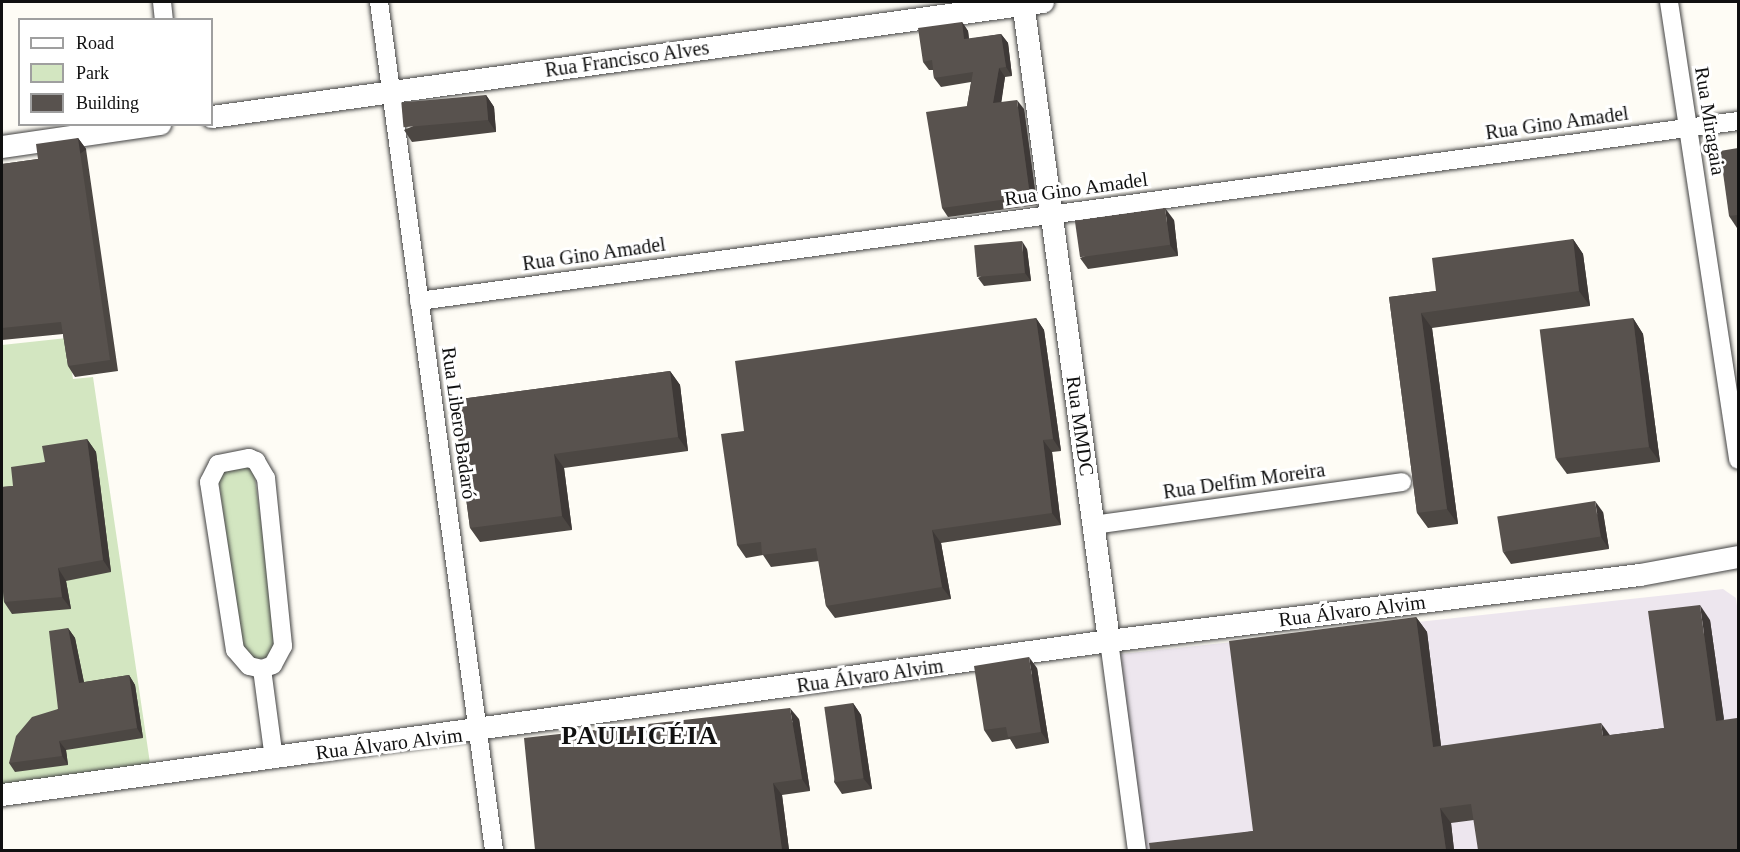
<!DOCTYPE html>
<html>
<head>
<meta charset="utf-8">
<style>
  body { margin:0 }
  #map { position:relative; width:1740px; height:852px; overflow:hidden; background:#fefcf5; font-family:Georgia,serif }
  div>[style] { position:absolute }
  .industrial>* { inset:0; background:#ede6ee }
  .green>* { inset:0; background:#d3e6c1; transform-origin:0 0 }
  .roads { filter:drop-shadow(0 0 2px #434343) drop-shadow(0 0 2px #434343) }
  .minor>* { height:18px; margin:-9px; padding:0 9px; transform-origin:9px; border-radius:9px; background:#fff }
  .tertiary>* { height:22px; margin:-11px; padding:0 11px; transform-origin:11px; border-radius:11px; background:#fff }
  .wall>* { inset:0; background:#4c4743 }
  .shaded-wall>* { inset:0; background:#3e3937; transform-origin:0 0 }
  .building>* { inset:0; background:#58524e; transform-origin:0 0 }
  span { translate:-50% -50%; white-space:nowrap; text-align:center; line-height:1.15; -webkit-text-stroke:6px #fff; paint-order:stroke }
  .street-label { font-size:20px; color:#101010 }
  .district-label { font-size:26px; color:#101010; font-weight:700; letter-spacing:1.5px }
  .frame { position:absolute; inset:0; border:3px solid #101010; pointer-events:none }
  .legend { position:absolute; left:18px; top:18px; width:195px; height:108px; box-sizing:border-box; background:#fff; border:2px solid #9f9f9f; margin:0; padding:8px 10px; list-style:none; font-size:18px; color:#101010 }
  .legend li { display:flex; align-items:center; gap:12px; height:30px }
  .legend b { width:30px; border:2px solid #9f9f9f }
</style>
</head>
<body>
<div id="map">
  <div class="industrial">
    <i style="clip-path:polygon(1723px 589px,1736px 598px,1738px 614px,1738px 850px,1141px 850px,1121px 654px)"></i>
  </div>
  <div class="green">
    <i style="clip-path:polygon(67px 338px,73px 379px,93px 377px,151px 770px,2px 792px,2px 345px)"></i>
    <i style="left:253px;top:465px;width:193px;height:36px;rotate:82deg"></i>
  </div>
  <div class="roads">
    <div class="minor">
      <i style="left:162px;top:2px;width:18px;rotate:84deg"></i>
      <i style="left:379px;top:2px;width:856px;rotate:82.28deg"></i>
      <i style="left:1669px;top:2px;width:463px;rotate:81.4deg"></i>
      <i style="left:419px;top:301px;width:1331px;rotate:-7.77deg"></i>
      <i style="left:249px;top:458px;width:8px;rotate:23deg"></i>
      <i style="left:256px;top:461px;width:20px;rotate:60deg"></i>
      <i style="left:266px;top:478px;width:169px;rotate:84.2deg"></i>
      <i style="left:283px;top:646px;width:21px;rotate:118deg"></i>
      <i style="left:273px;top:665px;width:12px;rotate:160deg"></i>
      <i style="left:262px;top:669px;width:13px;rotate:-167deg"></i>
      <i style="left:249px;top:666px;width:21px;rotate:-131deg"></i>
      <i style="left:235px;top:650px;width:170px;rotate:-98.8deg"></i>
      <i style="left:209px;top:482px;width:20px;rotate:-63deg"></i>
      <i style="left:218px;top:464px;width:32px;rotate:-11deg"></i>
      <i style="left:1093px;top:525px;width:312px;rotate:-7.9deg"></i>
      <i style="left:1109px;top:641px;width:211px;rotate:82.4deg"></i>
      <i style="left:262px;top:669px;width:91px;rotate:82.4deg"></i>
    </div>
    <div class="tertiary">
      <i style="left:1023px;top:2px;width:645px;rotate:82.33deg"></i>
      <i style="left:212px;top:117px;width:839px;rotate:-7.88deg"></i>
      <i style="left:2px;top:147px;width:160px;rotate:-8.3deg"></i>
      <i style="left:2px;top:795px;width:1118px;rotate:-7.92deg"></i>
      <i style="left:1109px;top:641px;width:535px;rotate:-7.09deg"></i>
      <i style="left:1640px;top:575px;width:100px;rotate:-10.4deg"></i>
    </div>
  </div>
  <div class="wall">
    <i style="clip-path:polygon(962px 22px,968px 31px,969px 39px,1001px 34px,1008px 43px,1012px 76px,1005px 77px,1001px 102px,1024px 109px,1037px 205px,948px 217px,942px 208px,967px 106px,971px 82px,941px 87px,934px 78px,933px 70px,929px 70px,923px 62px)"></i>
    <i style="clip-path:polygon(486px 95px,494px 107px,496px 132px,412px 142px,404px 130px)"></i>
    <i style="clip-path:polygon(78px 138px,86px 149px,118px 371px,75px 377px,68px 366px,63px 334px,2px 340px,2px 164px,38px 159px)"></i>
    <i style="clip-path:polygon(1738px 148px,1738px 227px,1737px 228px,1729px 216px)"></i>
    <i style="clip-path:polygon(1174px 220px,1178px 256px,1088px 269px,1080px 258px)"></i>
    <i style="clip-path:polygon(1573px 239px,1583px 254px,1590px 306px,1432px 328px,1458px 524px,1428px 528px,1417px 513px,1389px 297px,1436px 291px)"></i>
    <i style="clip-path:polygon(1027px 249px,1031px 281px,984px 286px,978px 278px)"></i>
    <i style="clip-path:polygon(1036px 318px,1044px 330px,1061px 451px,1052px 452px,1061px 525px,941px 543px,951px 599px,835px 618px,826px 606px,819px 561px,771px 567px,763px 555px,746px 558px,737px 545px,744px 431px)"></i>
    <i style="clip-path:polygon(1633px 318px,1643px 334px,1660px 462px,1567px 474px,1556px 459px)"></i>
    <i style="clip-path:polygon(670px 371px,680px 385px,688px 451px,564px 468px,572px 530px,480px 542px,470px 528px,453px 400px)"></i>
    <i style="clip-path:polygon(87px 439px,96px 452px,111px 572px,66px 581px,71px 609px,12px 614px,4px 602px,3px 590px,2px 590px,2px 487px,13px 486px,45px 462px)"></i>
    <i style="clip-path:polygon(1603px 512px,1609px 549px,1511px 564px,1503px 552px)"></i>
    <i style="clip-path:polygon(1416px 617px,1427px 632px,1441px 746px,1610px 735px,1664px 728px,1710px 620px,1724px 719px,1474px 820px,1451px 823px,1454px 850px,1150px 850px,1253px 831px)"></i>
    <i style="clip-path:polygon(68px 628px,75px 638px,84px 682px,129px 675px,135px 685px,143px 738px,66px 750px,68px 765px,15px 772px,9px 763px,58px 709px)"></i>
    <i style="clip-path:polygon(1037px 668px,1049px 743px,1016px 749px,1010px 739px,992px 742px,984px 730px)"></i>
    <i style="clip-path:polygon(853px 703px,861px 715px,872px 789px,842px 794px,834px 782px)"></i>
    <i style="clip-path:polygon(799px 719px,810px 791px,782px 795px,789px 850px,535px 850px)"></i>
  </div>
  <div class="shaded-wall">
    <i style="clip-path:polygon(962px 22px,968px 31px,970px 48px,964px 39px)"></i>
    <i style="clip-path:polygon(1001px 34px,1008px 43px,1012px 76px,1006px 67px)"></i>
    <i style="clip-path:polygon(999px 68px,1005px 77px,1000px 112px,993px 103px)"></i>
    <i style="clip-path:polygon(486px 95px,494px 107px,496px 132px,488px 120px)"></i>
    <i style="clip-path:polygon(1017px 100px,1024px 109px,1037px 205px,1030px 196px)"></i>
    <i style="left:78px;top:138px;width:14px;height:224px;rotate:54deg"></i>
    <i style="clip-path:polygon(1165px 208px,1174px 220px,1178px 256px,1170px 245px)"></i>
    <i style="clip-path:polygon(1573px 239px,1583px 254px,1590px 306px,1579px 291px)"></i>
    <i style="clip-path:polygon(1022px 241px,1027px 249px,1031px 281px,1025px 273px)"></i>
    <i style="clip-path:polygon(1421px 313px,1432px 328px,1458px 524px,1447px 509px)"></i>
    <i style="clip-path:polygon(1036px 318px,1044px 330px,1061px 451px,1053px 439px)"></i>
    <i style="clip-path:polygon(1633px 318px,1643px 334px,1660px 462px,1649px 447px)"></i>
    <i style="clip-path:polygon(670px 371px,680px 385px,688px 451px,678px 437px)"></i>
    <i style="clip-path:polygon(87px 439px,96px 452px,111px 572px,103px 560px)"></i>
    <i style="clip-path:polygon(1043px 440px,1052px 452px,1061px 525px,1052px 513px)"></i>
    <i style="clip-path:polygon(554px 454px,564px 468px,572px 530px,562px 516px)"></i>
    <i style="clip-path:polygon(1595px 501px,1603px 512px,1609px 549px,1601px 537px)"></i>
    <i style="clip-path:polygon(932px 530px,941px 543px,951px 599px,942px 587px)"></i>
    <i style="clip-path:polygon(58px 568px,66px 581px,71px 609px,62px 597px)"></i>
    <i style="clip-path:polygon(1700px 605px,1710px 620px,1726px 735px,1716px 721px)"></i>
    <i style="clip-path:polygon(1416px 617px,1427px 632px,1443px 762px,1433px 747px)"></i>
    <i style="clip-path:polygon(68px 628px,75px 638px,86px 693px,79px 683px)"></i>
    <i style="clip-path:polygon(1029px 657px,1037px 668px,1049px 743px,1041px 732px)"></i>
    <i style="clip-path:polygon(129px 675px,135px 685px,143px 738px,137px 728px)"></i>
    <i style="clip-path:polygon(853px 703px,861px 715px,872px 789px,863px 778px)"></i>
    <i style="clip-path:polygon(790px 708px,799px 719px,810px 791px,802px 779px)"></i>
    <i style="clip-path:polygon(1601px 723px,1612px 738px,1603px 736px)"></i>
    <i style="clip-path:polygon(59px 741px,66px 750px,68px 765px,62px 756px)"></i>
    <i style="clip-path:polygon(773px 783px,782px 795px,789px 850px,782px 850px)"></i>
    <i style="clip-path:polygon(1440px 808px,1451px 823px,1454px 850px,1446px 850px)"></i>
  </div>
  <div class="building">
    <i style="clip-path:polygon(962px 22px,964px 39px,1001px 34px,1006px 67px,999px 68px,993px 103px,1017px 100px,1030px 196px,942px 208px,926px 112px,967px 106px,973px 72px,934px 78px,932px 60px,923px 62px,918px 28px)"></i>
    <i style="left:486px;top:95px;width:25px;height:85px;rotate:85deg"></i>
    <i style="clip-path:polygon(78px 138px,110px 360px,68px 366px,61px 322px,2px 328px,2px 164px,38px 159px,36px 144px)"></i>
    <i style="clip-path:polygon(1738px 148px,1738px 215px,1729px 216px,1720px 151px)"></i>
    <i style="left:1165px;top:208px;width:37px;height:91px;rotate:82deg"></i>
    <i style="clip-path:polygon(1573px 239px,1579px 291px,1421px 313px,1447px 509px,1417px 513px,1389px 297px,1436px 291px,1432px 258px)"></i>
    <i style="left:1022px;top:241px;width:32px;height:48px;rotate:85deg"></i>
    <i style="clip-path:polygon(1036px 318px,1053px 439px,1043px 440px,1052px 513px,932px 530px,942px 587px,826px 606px,816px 548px,762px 555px,761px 542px,737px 545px,721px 434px,744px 431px,735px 361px)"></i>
    <i style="left:1633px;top:318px;width:130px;height:94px;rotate:83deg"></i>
    <i style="clip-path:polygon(670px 371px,678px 437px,554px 454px,562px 516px,470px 528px,453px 400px)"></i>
    <i style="clip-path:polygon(87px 439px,103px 560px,58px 568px,62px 597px,4px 602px,2px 577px,2px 487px,13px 486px,11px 467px,45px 462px,42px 446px)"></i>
    <i style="left:1595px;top:501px;width:36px;height:99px;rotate:81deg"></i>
    <i style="clip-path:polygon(1700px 605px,1716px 721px,1737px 718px,1738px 727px,1738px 850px,1478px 850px,1471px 804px,1440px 808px,1446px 850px,1150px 850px,1149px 843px,1253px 831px,1229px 641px,1416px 617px,1433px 747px,1601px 723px,1603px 736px,1664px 728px,1648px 611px)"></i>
    <i style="clip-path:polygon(68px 628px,79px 683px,129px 675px,137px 728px,59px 741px,62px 756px,9px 763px,16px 736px,32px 717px,58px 709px,49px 631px)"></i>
    <i style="clip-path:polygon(1029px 657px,1041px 732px,1008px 737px,1006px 727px,984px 730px,974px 666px)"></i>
    <i style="left:853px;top:703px;width:76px;height:29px;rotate:82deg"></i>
    <i style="clip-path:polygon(790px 708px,802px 779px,773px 783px,782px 850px,535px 850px,524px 738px)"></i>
  </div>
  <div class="street-label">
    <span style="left:627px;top:59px;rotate:-8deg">Rua Francisco Alves</span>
    <span style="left:1710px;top:121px;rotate:81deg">Rua Miragaia</span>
    <span style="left:1557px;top:123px;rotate:-8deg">Rua Gino Amadel</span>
    <span style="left:1076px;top:189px;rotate:-8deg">Rua Gino Amadel</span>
    <span style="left:594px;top:254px;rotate:-8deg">Rua Gino Amadel</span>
    <span style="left:459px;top:423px;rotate:82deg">Rua Libero Badaró</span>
    <span style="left:1080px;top:426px;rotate:82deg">Rua MMDC</span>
    <span style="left:1244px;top:481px;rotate:-8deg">Rua Delfim Moreira</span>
    <span style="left:1352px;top:611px;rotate:-7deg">Rua Álvaro Alvim</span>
    <span style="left:870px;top:676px;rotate:-8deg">Rua Álvaro Alvim</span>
    <span style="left:389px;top:744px;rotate:-7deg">Rua Álvaro Alvim</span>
  </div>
  <div class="district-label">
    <span style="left:640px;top:736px">PAULICÉIA</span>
  </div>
  <div class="frame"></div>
  <ul class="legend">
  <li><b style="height:8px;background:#fff"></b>Road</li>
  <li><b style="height:16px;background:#d3e6c1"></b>Park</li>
  <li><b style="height:16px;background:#58524e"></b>Building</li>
  </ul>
</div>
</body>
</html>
